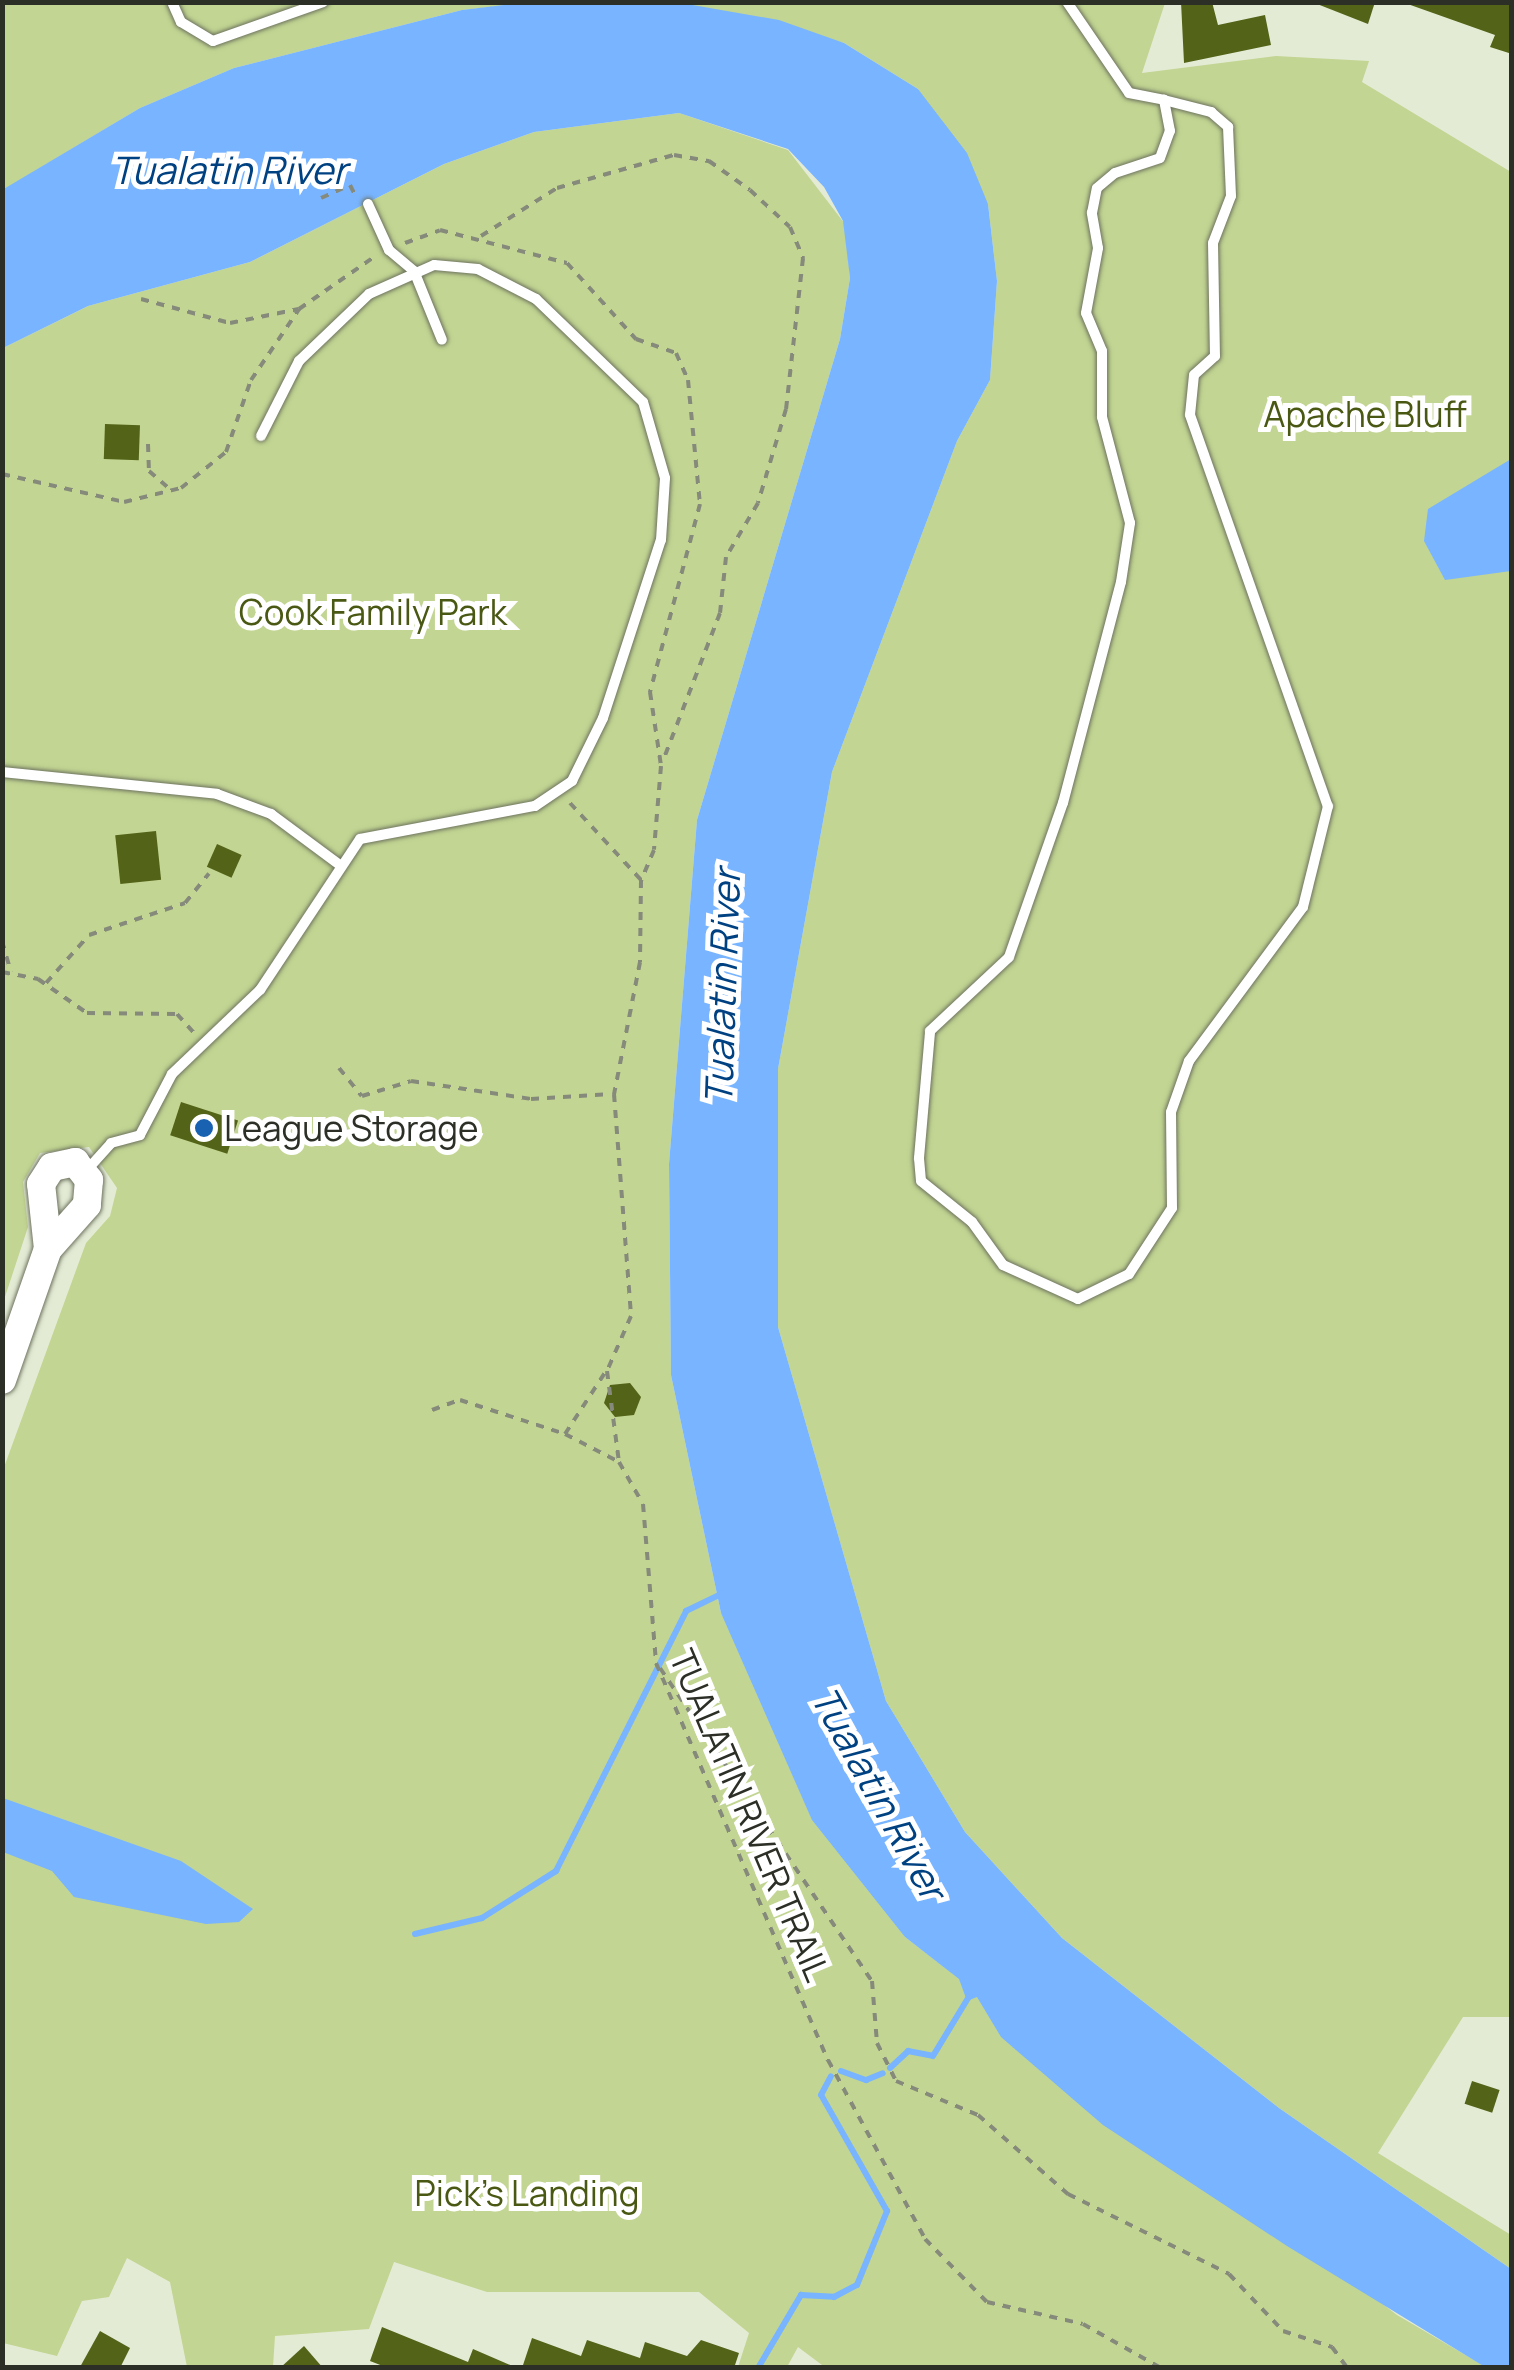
<!DOCTYPE html>
<html>
<head>
<meta charset="utf-8">
<style>
  body { margin:0 }
  #map { position:relative; width:1514px; height:2370px; overflow:hidden; background:#e4ebd5; font-family:Manrope,sans-serif }
  div>[style] { position:absolute }
  .green>* { inset:0; background:#c2d592 }
  .water>* { inset:0; background:#78b4ff }
  .stream>* { height:6px; margin:-3px; padding:0 3px; transform-origin:3px; border-radius:3px; background:#78b4ff }
  .building>* { inset:0; background:#536318; transform-origin:0 0 }
  .path>* { height:4px; margin-top:-2px; transform-origin:0; background:repeating-linear-gradient(90deg,#858a7b 0 8px,transparent 0 16px) }
  .roads { filter:drop-shadow(0 0 2px #6d735f) drop-shadow(0 0 2px #6d735f) }
  .lane>* { height:10px; margin:-5px; padding:0 5px; transform-origin:5px; border-radius:5px; background:#fff }
  .secondary>* { height:28px; margin:-14px; padding:0 14px; transform-origin:14px; border-radius:14px; background:#fff }
  .dots>* { width:28px; height:28px; translate:-50% -50%; box-sizing:border-box; border:5px solid #fff; border-radius:50% }
  span { translate:-50% -50%; white-space:nowrap; text-align:center; line-height:1.15; -webkit-text-stroke:10px #fff; paint-order:stroke }
  .park-label { font-size:35px; color:#495813 }
  .poi-label { font-size:35px; color:#2c2f26 }
  .left { translate:0 -50%; text-align:left }
  .street-label { font-size:35px; color:#2c2f26 }
  .water-label { font-size:38px; color:#004182; font-style:italic }
  .frame { position:absolute; inset:0; border:5px solid #2c2f26; pointer-events:none }
</style>
</head>
<body>
<div id="map">
  <div class="green">
    <i style="clip-path:polygon(2px 3px,530px 3px,462px 10px,234px 68px,140px 108px,3px 190px)"></i>
    <i style="clip-path:polygon(681px 3px,1165px 3px,1142px 73px,1276px 56px,1369px 61px,1362px 82px,1511px 172px,1511px 2017px,1463px 2017px,1378px 2153px,1511px 2235px,1511px 2269px,1279px 2108px,1062px 1938px,965px 1832px,886px 1701px,778px 1327px,778px 1069px,832px 772px,957px 441px,990px 380px,997px 281px,988px 204px,918px 89px,844px 43px)"></i>
    <i style="clip-path:polygon(679px 113px,788px 150px,845px 224px,850px 278px,840px 339px,697px 820px,669px 1164px,671px 1375px,721px 1613px,905px 1937px,1397px 2315px,1486px 2367px,826px 2368px,798px 2347px,787px 2367px,738px 2367px,749px 2333px,699px 2292px,487px 2292px,394px 2262px,369px 2329px,275px 2336px,273px 2367px,187px 2367px,170px 2282px,127px 2258px,109px 2297px,82px 2301px,57px 2356px,3px 2343px,3px 1470px,86px 1243px,110px 1216px,117px 1188px,89px 1147px,40px 1153px,23px 1182px,28px 1227px,3px 1303px,3px 348px,88px 306px,250px 262px,444px 164px,534px 132px)"></i>
  </div>
  <div class="water">
    <i style="clip-path:polygon(530px 2px,681px 3px,779px 20px,844px 43px,918px 89px,967px 153px,988px 204px,997px 281px,990px 380px,957px 441px,832px 772px,778px 1069px,778px 1327px,886px 1701px,965px 1832px,1062px 1938px,1279px 2108px,1511px 2269px,1511px 2367px,1485px 2367px,1287px 2246px,1103px 2125px,1001px 2037px,977px 1997px,967px 2001px,959px 1979px,905px 1937px,812px 1820px,721px 1613px,671px 1375px,669px 1164px,697px 820px,840px 339px,850px 278px,843px 221px,824px 187px,788px 149px,679px 113px,534px 132px,444px 164px,250px 262px,88px 306px,3px 348px,2px 190px,140px 108px,234px 68px,462px 10px)"></i>
    <i style="clip-path:polygon(1511px 459px,1511px 571px,1445px 580px,1424px 541px,1428px 509px)"></i>
    <i style="clip-path:polygon(3px 1798px,181px 1861px,253px 1909px,239px 1922px,206px 1924px,74px 1897px,52px 1871px,3px 1852px)"></i>
  </div>
  <div class="stream">
    <i style="left:415px;top:1934px;width:69px;rotate:-13.4deg"></i>
    <i style="left:482px;top:1918px;width:88px;rotate:-32.4deg"></i>
    <i style="left:556px;top:1871px;width:291px;rotate:-63.4deg"></i>
    <i style="left:686px;top:1611px;width:41px;rotate:-25.9deg"></i>
    <i style="left:890px;top:2068px;width:25px;rotate:-43deg"></i>
    <i style="left:908px;top:2051px;width:25px;rotate:11deg"></i>
    <i style="left:933px;top:2056px;width:71px;rotate:-58.8deg"></i>
    <i style="left:841px;top:2071px;width:27px;rotate:20deg"></i>
    <i style="left:866px;top:2080px;width:18px;rotate:-22deg"></i>
    <i style="left:758px;top:2368px;width:85px;rotate:-59.5deg"></i>
    <i style="left:801px;top:2295px;width:33px;rotate:3deg"></i>
    <i style="left:834px;top:2297px;width:26px;rotate:-28deg"></i>
    <i style="left:857px;top:2285px;width:80px;rotate:-67.9deg"></i>
    <i style="left:887px;top:2211px;width:133px;rotate:-119.6deg"></i>
    <i style="left:821px;top:2095px;width:21px;rotate:-62deg"></i>
  </div>
  <div class="building">
    <i style="clip-path:polygon(1181px 2px,1212px 2px,1218px 25px,1265px 15px,1271px 45px,1184px 63px)"></i>
    <i style="clip-path:polygon(1312px 2px,1375px 2px,1368px 24px)"></i>
    <i style="clip-path:polygon(1402px 2px,1512px 2px,1512px 54px,1490px 47px,1495px 35px)"></i>
    <i style="left:105px;top:424px;width:35px;height:35px;rotate:2deg"></i>
    <i style="left:156px;top:831px;width:49px;height:41px;rotate:84deg"></i>
    <i style="left:217px;top:844px;width:27px;height:25px;rotate:24deg"></i>
    <i style="left:181px;top:1102px;width:60px;height:35px;rotate:18deg"></i>
    <i style="clip-path:polygon(630px 1383px,641px 1397px,634px 1415px,615px 1417px,604px 1403px,610px 1385px)"></i>
    <i style="left:1472px;top:2081px;width:29px;height:24px;rotate:18deg"></i>
    <i style="clip-path:polygon(382px 2327px,468px 2362px,473px 2349px,517px 2368px,388px 2368px,370px 2361px)"></i>
    <i style="clip-path:polygon(100px 2331px,130px 2348px,120px 2368px,80px 2367px)"></i>
    <i style="clip-path:polygon(532px 2338px,581px 2356px,587px 2340px,640px 2358px,645px 2342px,687px 2356px,701px 2340px,739px 2353px,734px 2368px,522px 2368px)"></i>
    <i style="clip-path:polygon(304px 2346px,323px 2368px,280px 2368px)"></i>
  </div>
  <div class="path">
    <i style="left:321px;top:198px;width:32px;rotate:-24deg"></i>
    <i style="left:350px;top:185px;width:11px;rotate:63deg"></i>
    <i style="left:481px;top:236px;width:90px;rotate:-32.3deg"></i>
    <i style="left:557px;top:188px;width:122px;rotate:-15.8deg"></i>
    <i style="left:674px;top:155px;width:36px;rotate:10deg"></i>
    <i style="left:709px;top:161px;width:50px;rotate:35.3deg"></i>
    <i style="left:750px;top:190px;width:54px;rotate:42.8deg"></i>
    <i style="left:790px;top:227px;width:34px;rotate:67deg"></i>
    <i style="left:803px;top:258px;width:152px;rotate:96.4deg"></i>
    <i style="left:786px;top:409px;width:98px;rotate:106.6deg"></i>
    <i style="left:758px;top:503px;width:63px;rotate:120.7deg"></i>
    <i style="left:726px;top:557px;width:56px;rotate:96.1deg"></i>
    <i style="left:720px;top:613px;width:159px;rotate:111.1deg"></i>
    <i style="left:405px;top:243px;width:37px;rotate:-20deg"></i>
    <i style="left:440px;top:230px;width:131px;rotate:14.6deg"></i>
    <i style="left:567px;top:263px;width:103px;rotate:47.8deg"></i>
    <i style="left:636px;top:339px;width:42px;rotate:19.3deg"></i>
    <i style="left:676px;top:353px;width:30px;rotate:66deg"></i>
    <i style="left:688px;top:380px;width:125px;rotate:84.5deg"></i>
    <i style="left:700px;top:504px;width:195px;rotate:104.9deg"></i>
    <i style="left:650px;top:692px;width:75px;rotate:81.5deg"></i>
    <i style="left:661px;top:766px;width:84px;rotate:94.8deg"></i>
    <i style="left:654px;top:850px;width:33px;rotate:113deg"></i>
    <i style="left:641px;top:880px;width:82px;rotate:90.7deg"></i>
    <i style="left:640px;top:962px;width:135px;rotate:101.1deg"></i>
    <i style="left:614px;top:1094px;width:223px;rotate:85.6deg"></i>
    <i style="left:631px;top:1316px;width:60px;rotate:113.6deg"></i>
    <i style="left:607px;top:1371px;width:92px;rotate:82.5deg"></i>
    <i style="left:619px;top:1462px;width:48px;rotate:60.3deg"></i>
    <i style="left:643px;top:1504px;width:160px;rotate:85.3deg"></i>
    <i style="left:656px;top:1663px;width:433px;rotate:66.6deg"></i>
    <i style="left:828px;top:2060px;width:204px;rotate:61.5deg"></i>
    <i style="left:925px;top:2239px;width:88px;rotate:45.5deg"></i>
    <i style="left:987px;top:2302px;width:98px;rotate:12.9deg"></i>
    <i style="left:1083px;top:2324px;width:90px;rotate:29.4deg"></i>
    <i style="left:141px;top:299px;width:92px;rotate:15.1deg"></i>
    <i style="left:230px;top:323px;width:70px;rotate:-11.5deg"></i>
    <i style="left:148px;top:444px;width:27px;rotate:88deg"></i>
    <i style="left:149px;top:471px;width:32px;rotate:41deg"></i>
    <i style="left:2px;top:474px;width:125px;rotate:12.9deg"></i>
    <i style="left:124px;top:502px;width:59px;rotate:-13.8deg"></i>
    <i style="left:181px;top:488px;width:58px;rotate:-38.7deg"></i>
    <i style="left:226px;top:452px;width:76px;rotate:-70.9deg"></i>
    <i style="left:251px;top:380px;width:86px;rotate:-55.9deg"></i>
    <i style="left:299px;top:309px;width:91px;rotate:-34.7deg"></i>
    <i style="left:570px;top:803px;width:105px;rotate:47.3deg"></i>
    <i style="left:2px;top:941px;width:32px;rotate:74deg"></i>
    <i style="left:2px;top:972px;width:37px;rotate:11deg"></i>
    <i style="left:38px;top:979px;width:60px;rotate:34.8deg"></i>
    <i style="left:87px;top:1013px;width:90px;rotate:0.6deg"></i>
    <i style="left:177px;top:1014px;width:27px;rotate:48deg"></i>
    <i style="left:46px;top:983px;width:64px;rotate:-48.1deg"></i>
    <i style="left:89px;top:935px;width:101px;rotate:-18.4deg"></i>
    <i style="left:185px;top:903px;width:38px;rotate:-51deg"></i>
    <i style="left:339px;top:1068px;width:36px;rotate:51deg"></i>
    <i style="left:362px;top:1096px;width:51px;rotate:-17deg"></i>
    <i style="left:411px;top:1081px;width:121px;rotate:8.5deg"></i>
    <i style="left:531px;top:1099px;width:80px;rotate:-3.6deg"></i>
    <i style="left:432px;top:1410px;width:30px;rotate:-20deg"></i>
    <i style="left:460px;top:1400px;width:110px;rotate:17.9deg"></i>
    <i style="left:565px;top:1434px;width:61px;rotate:27.4deg"></i>
    <i style="left:565px;top:1434px;width:75px;rotate:-56.9deg"></i>
    <i style="left:660px;top:1668px;width:378px;rotate:55.9deg"></i>
    <i style="left:872px;top:1981px;width:62px;rotate:85.4deg"></i>
    <i style="left:877px;top:2043px;width:42px;rotate:63.4deg"></i>
    <i style="left:896px;top:2081px;width:89px;rotate:22.5deg"></i>
    <i style="left:978px;top:2115px;width:120px;rotate:41.3deg"></i>
    <i style="left:1068px;top:2194px;width:180px;rotate:26.4deg"></i>
    <i style="left:1229px;top:2274px;width:79px;rotate:46.5deg"></i>
    <i style="left:1283px;top:2331px;width:52px;rotate:18.1deg"></i>
    <i style="left:1332px;top:2347px;width:26px;rotate:54deg"></i>
  </div>
  <div class="roads">
    <div class="lane">
      <i style="left:172px;top:2px;width:22px;rotate:66deg"></i>
      <i style="left:181px;top:22px;width:37px;rotate:31deg"></i>
      <i style="left:213px;top:41px;width:117px;rotate:-19.5deg"></i>
      <i style="left:1067px;top:2px;width:110px;rotate:55.7deg"></i>
      <i style="left:1129px;top:93px;width:36px;rotate:11deg"></i>
      <i style="left:1164px;top:100px;width:49px;rotate:14.3deg"></i>
      <i style="left:1211px;top:112px;width:23px;rotate:41deg"></i>
      <i style="left:1228px;top:127px;width:69px;rotate:87.5deg"></i>
      <i style="left:1231px;top:196px;width:50px;rotate:111deg"></i>
      <i style="left:1213px;top:243px;width:113px;rotate:89deg"></i>
      <i style="left:1215px;top:356px;width:28px;rotate:138deg"></i>
      <i style="left:1194px;top:375px;width:40px;rotate:95.7deg"></i>
      <i style="left:1190px;top:415px;width:415px;rotate:70.6deg"></i>
      <i style="left:1328px;top:806px;width:104px;rotate:103.9deg"></i>
      <i style="left:1303px;top:907px;width:192px;rotate:126.5deg"></i>
      <i style="left:1189px;top:1061px;width:54px;rotate:109.4deg"></i>
      <i style="left:1171px;top:1112px;width:96px;rotate:89.4deg"></i>
      <i style="left:1172px;top:1208px;width:79px;rotate:123.1deg"></i>
      <i style="left:1129px;top:1274px;width:57px;rotate:153.9deg"></i>
      <i style="left:1078px;top:1299px;width:82px;rotate:-155.6deg"></i>
      <i style="left:1003px;top:1265px;width:53px;rotate:-125.8deg"></i>
      <i style="left:972px;top:1222px;width:65px;rotate:-141.2deg"></i>
      <i style="left:921px;top:1181px;width:23px;rotate:-95deg"></i>
      <i style="left:919px;top:1158px;width:127px;rotate:-85deg"></i>
      <i style="left:930px;top:1031px;width:108px;rotate:-43.1deg"></i>
      <i style="left:1009px;top:957px;width:163px;rotate:-70.7deg"></i>
      <i style="left:1063px;top:803px;width:228px;rotate:-75.3deg"></i>
      <i style="left:1121px;top:582px;width:60px;rotate:-81.3deg"></i>
      <i style="left:1130px;top:523px;width:110px;rotate:-104.8deg"></i>
      <i style="left:1102px;top:417px;width:66px;rotate:-90deg"></i>
      <i style="left:1102px;top:351px;width:41px;rotate:-112.8deg"></i>
      <i style="left:1086px;top:313px;width:66px;rotate:-79.5deg"></i>
      <i style="left:1098px;top:248px;width:36px;rotate:-100deg"></i>
      <i style="left:1092px;top:213px;width:25px;rotate:-79deg"></i>
      <i style="left:1097px;top:188px;width:23px;rotate:-40deg"></i>
      <i style="left:1115px;top:173px;width:47px;rotate:-18.4deg"></i>
      <i style="left:1160px;top:158px;width:29px;rotate:-70deg"></i>
      <i style="left:1170px;top:131px;width:32px;rotate:-101deg"></i>
      <i style="left:368px;top:204px;width:51px;rotate:65.5deg"></i>
      <i style="left:389px;top:250px;width:33px;rotate:40deg"></i>
      <i style="left:414px;top:271px;width:74px;rotate:67.9deg"></i>
      <i style="left:2px;top:772px;width:216px;rotate:5.8deg"></i>
      <i style="left:217px;top:794px;width:58px;rotate:20.3deg"></i>
      <i style="left:271px;top:814px;width:87px;rotate:36.6deg"></i>
      <i style="left:87px;top:1170px;width:36px;rotate:-48deg"></i>
      <i style="left:111px;top:1143px;width:30px;rotate:-15deg"></i>
      <i style="left:140px;top:1135px;width:69px;rotate:-62.3deg"></i>
      <i style="left:172px;top:1074px;width:122px;rotate:-43.7deg"></i>
      <i style="left:260px;top:990px;width:181px;rotate:-56.5deg"></i>
      <i style="left:360px;top:839px;width:178px;rotate:-10.7deg"></i>
      <i style="left:535px;top:806px;width:45px;rotate:-34deg"></i>
      <i style="left:572px;top:781px;width:70px;rotate:-63.8deg"></i>
      <i style="left:603px;top:718px;width:187px;rotate:-72deg"></i>
      <i style="left:661px;top:540px;width:62px;rotate:-86.3deg"></i>
      <i style="left:665px;top:478px;width:79px;rotate:-106.1deg"></i>
      <i style="left:643px;top:402px;width:149px;rotate:-136.1deg"></i>
      <i style="left:536px;top:299px;width:65px;rotate:-152.7deg"></i>
      <i style="left:478px;top:269px;width:44px;rotate:-174.8deg"></i>
      <i style="left:434px;top:265px;width:71px;rotate:156deg"></i>
      <i style="left:369px;top:294px;width:97px;rotate:136.3deg"></i>
      <i style="left:299px;top:361px;width:84px;rotate:116.9deg"></i>
    </div>
    <div class="secondary">
      <i style="left:2px;top:1380px;width:139px;rotate:-70.7deg"></i>
      <i style="left:48px;top:1249px;width:65px;rotate:-96.1deg"></i>
      <i style="left:41px;top:1184px;width:20px;rotate:-57deg"></i>
      <i style="left:52px;top:1167px;width:24px;rotate:-12deg"></i>
      <i style="left:75px;top:1162px;width:23px;rotate:52deg"></i>
      <i style="left:89px;top:1180px;width:25px;rotate:95deg"></i>
      <i style="left:87px;top:1205px;width:59px;rotate:131.6deg"></i>
    </div>
  </div>
  <div class="dots">
    <i style="left:204px;top:1128px;background:#1962b2"></i>
  </div>
  <div class="park-label">
    <span style="left:1365px;top:414px">Apache Bluff</span>
    <span style="left:373px;top:612px">Cook Family Park</span>
    <span style="left:527px;top:2193px">Pick's Landing</span>
  </div>
  <div class="poi-label">
    <span class="left" style="left:224px;top:1128px">League Storage</span>
  </div>
  <div class="street-label">
    <span style="left:750px;top:1815px;rotate:67deg">TUALATIN RIVER TRAIL</span>
  </div>
  <div class="water-label">
    <span style="left:229px;top:170px">Tualatin River</span>
    <span style="left:722px;top:987px;rotate:-88deg">Tualatin River</span>
    <span style="left:879px;top:1793px;rotate:61deg">Tualatin River</span>
  </div>
  <div class="frame"></div>
</div>
</body>
</html>
